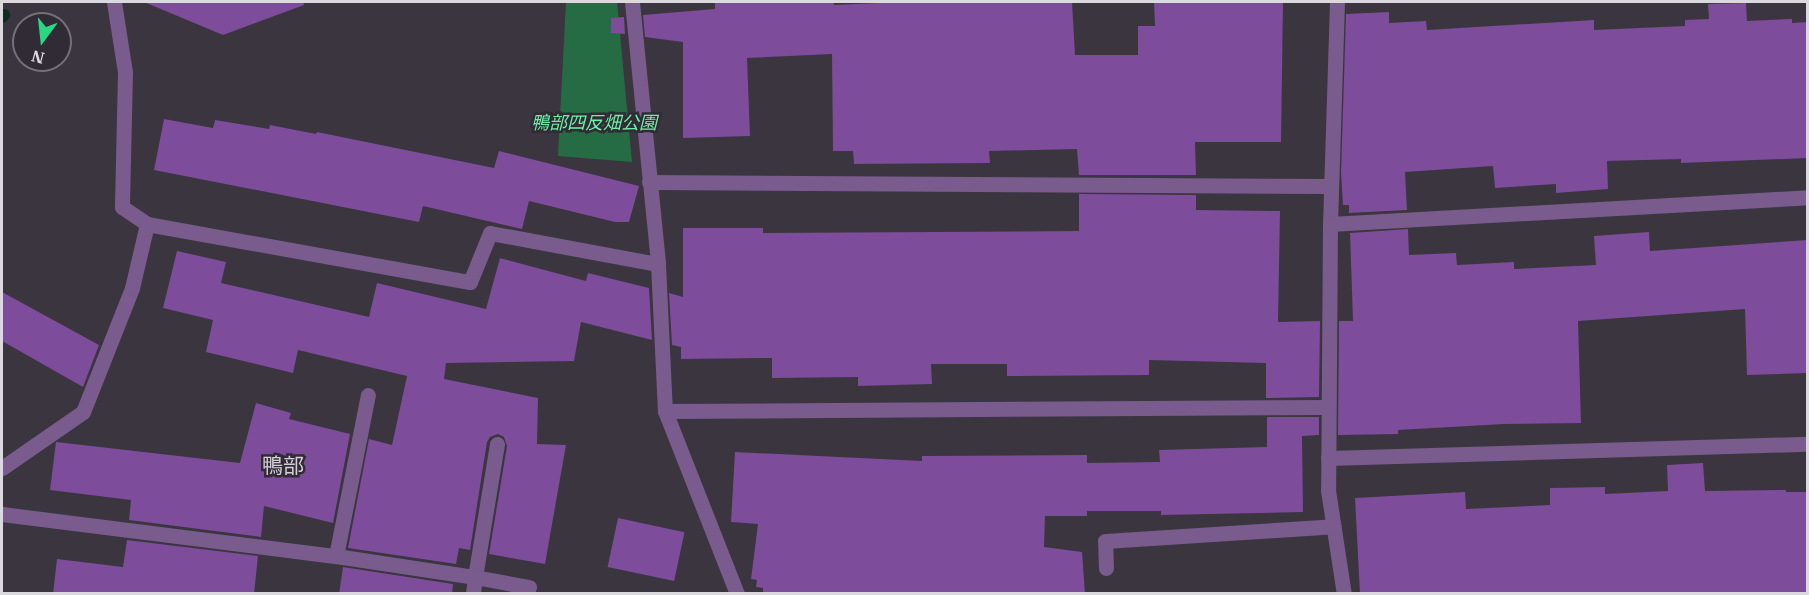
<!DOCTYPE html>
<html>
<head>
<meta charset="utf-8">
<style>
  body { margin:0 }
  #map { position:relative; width:1809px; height:595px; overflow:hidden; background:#3a353e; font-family:"IBM Plex Serif","Noto Sans JP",serif }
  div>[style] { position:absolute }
  .green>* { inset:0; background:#256c45 }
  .stream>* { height:12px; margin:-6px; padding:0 6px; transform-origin:6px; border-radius:6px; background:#0d2e1c }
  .building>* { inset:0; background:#7d4c9a; transform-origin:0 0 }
  .minor>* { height:15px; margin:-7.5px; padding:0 7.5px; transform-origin:7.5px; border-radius:7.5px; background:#795b8d }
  span { translate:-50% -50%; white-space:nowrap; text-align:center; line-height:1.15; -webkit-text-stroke:5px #302b34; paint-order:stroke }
  .park-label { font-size:18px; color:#6af0a4; font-style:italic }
  .quarter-label { font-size:21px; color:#d5ceda }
  .frame { position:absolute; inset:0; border:3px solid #dbd8de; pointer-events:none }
  .north { position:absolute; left:12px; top:12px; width:60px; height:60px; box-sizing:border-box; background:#302b34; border:2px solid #747078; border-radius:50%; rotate:195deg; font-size:16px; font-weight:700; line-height:24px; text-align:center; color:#dbd8de }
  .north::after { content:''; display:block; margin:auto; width:21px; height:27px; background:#29d885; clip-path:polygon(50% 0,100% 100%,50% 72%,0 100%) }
</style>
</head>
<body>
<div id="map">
  <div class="green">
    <i style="clip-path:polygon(566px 2px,617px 2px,632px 162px,558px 156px)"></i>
  </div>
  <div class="stream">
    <i style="left:2px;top:17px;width:3px;rotate:-45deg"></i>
  </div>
  <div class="building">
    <i style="clip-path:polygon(144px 2px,303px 2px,304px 5px,223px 35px)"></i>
    <i style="clip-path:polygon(715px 2px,834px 2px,834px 5px,899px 2px,1072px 2px,1075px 55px,1138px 55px,1138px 26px,1155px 26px,1154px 2px,1283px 2px,1281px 142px,1195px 142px,1196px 175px,1079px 175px,1077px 149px,989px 151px,990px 163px,854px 164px,853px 151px,833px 151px,832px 54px,747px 58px,750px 136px,683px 138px,683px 42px,645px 37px,643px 15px,715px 9px)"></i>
    <i style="clip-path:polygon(1746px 3px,1747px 21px,1792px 19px,1792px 23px,1808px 22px,1808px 158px,1681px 163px,1681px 159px,1607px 161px,1608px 189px,1556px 193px,1556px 184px,1495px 188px,1493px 166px,1405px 172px,1407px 210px,1349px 213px,1349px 205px,1343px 205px,1341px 172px,1346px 14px,1389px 12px,1389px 23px,1426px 21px,1427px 30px,1594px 20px,1594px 30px,1685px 26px,1685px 20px,1709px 19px,1708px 4px)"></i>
    <i style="clip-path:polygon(624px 17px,625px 34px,611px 33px,611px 18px)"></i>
    <i style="clip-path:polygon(164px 119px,213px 128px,215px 120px,269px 129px,270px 125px,316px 134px,317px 132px,494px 168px,499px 151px,639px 186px,629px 222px,615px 222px,529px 201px,522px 229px,423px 206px,419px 222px,154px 170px)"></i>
    <i style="clip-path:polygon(1079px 194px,1196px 195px,1196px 210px,1280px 211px,1278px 322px,1320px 321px,1319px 397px,1266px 398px,1266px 363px,1149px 360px,1149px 375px,1007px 376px,1007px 364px,931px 364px,932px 384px,858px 386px,858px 377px,772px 378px,772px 358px,681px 359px,681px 347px,672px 345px,669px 293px,683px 297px,683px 228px,763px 228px,763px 233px,1079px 231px)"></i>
    <i style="clip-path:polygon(1408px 229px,1409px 255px,1456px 253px,1457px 265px,1514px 262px,1514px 269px,1596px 265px,1594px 236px,1649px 232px,1650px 251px,1808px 240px,1808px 373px,1747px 375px,1745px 309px,1578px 321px,1581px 423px,1504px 424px,1398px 430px,1398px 434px,1338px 435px,1339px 321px,1353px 321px,1350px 233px)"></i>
    <i style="clip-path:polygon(177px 251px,226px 262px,221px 283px,369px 317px,377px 283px,486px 309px,500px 258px,586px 281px,588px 273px,649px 288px,652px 340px,581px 322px,574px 361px,446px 363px,444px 379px,538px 398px,537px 444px,566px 445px,545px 564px,489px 554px,507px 446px,504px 437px,498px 434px,490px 437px,487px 442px,470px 550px,459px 548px,456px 564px,348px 548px,369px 439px,392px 445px,407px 376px,298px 350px,293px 373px,206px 352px,213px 320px,163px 308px)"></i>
    <i style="clip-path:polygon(2px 292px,99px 345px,83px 387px,2px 341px)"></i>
    <i style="clip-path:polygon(256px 403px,291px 413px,289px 419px,350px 434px,333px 523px,264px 506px,261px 537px,129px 520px,131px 500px,50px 490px,56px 442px,240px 463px)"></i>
    <i style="clip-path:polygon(1267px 417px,1319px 417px,1319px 435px,1302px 436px,1303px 512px,1161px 515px,1161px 511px,1087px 511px,1087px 516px,1045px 516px,1044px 547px,1082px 552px,1085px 594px,763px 594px,763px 588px,756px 587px,757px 580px,751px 579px,758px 524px,731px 522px,735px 452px,922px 461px,922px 456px,1087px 455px,1087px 463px,1160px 462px,1159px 450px,1267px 447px)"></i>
    <i style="clip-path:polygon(1703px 463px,1705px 491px,1786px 490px,1786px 492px,1808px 492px,1806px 594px,1360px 594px,1355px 498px,1465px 492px,1466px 509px,1550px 505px,1550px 488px,1605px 487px,1605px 494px,1668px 491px,1667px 465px)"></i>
    <i style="left:618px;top:518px;width:68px;height:50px;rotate:12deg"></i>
    <i style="clip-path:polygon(127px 540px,258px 556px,254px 594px,53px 594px,57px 559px,123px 567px)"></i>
    <i style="clip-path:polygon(343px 567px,453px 584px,452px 594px,339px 594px)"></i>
  </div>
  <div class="minor">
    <i style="left:114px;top:2px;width:71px;rotate:81.1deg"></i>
    <i style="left:125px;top:72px;width:135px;rotate:91.3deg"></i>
    <i style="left:122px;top:207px;width:30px;rotate:34deg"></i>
    <i style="left:147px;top:224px;width:328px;rotate:10.2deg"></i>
    <i style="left:470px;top:282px;width:53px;rotate:-67.8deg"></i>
    <i style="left:490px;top:233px;width:171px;rotate:10.5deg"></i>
    <i style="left:632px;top:2px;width:263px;rotate:84.3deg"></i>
    <i style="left:658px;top:264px;width:147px;rotate:87.3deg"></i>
    <i style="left:665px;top:411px;width:197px;rotate:68.5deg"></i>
    <i style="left:1337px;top:2px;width:222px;rotate:91.8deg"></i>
    <i style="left:1330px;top:224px;width:266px;rotate:90.4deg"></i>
    <i style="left:1328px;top:490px;width:105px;rotate:81.3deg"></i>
    <i style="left:649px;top:182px;width:682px;rotate:0.34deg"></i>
    <i style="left:1330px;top:224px;width:479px;rotate:-3.2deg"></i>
    <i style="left:665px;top:411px;width:663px;rotate:-0.35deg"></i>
    <i style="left:497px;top:444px;width:135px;rotate:99.4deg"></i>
    <i style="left:475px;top:577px;width:55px;rotate:10.5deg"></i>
    <i style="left:1328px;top:458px;width:480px;rotate:-1.7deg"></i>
    <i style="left:2px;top:468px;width:98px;rotate:-34.7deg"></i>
    <i style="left:83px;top:412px;width:133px;rotate:-68.4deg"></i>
    <i style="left:132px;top:288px;width:66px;rotate:-76.8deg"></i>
    <i style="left:2px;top:514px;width:337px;rotate:7.2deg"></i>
    <i style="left:336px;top:556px;width:141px;rotate:8.6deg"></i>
    <i style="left:475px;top:577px;width:17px;rotate:97deg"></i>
    <i style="left:336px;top:556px;width:164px;rotate:-78.8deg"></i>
    <i style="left:1106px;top:568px;width:27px;rotate:-92deg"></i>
    <i style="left:1105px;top:541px;width:229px;rotate:-3.7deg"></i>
  </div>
  <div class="park-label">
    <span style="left:594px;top:123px">鴨部四反畑公園</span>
  </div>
  <div class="quarter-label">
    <span style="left:283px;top:465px">鴨部</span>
  </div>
  <div class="frame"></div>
  <div class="north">N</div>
</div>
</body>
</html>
